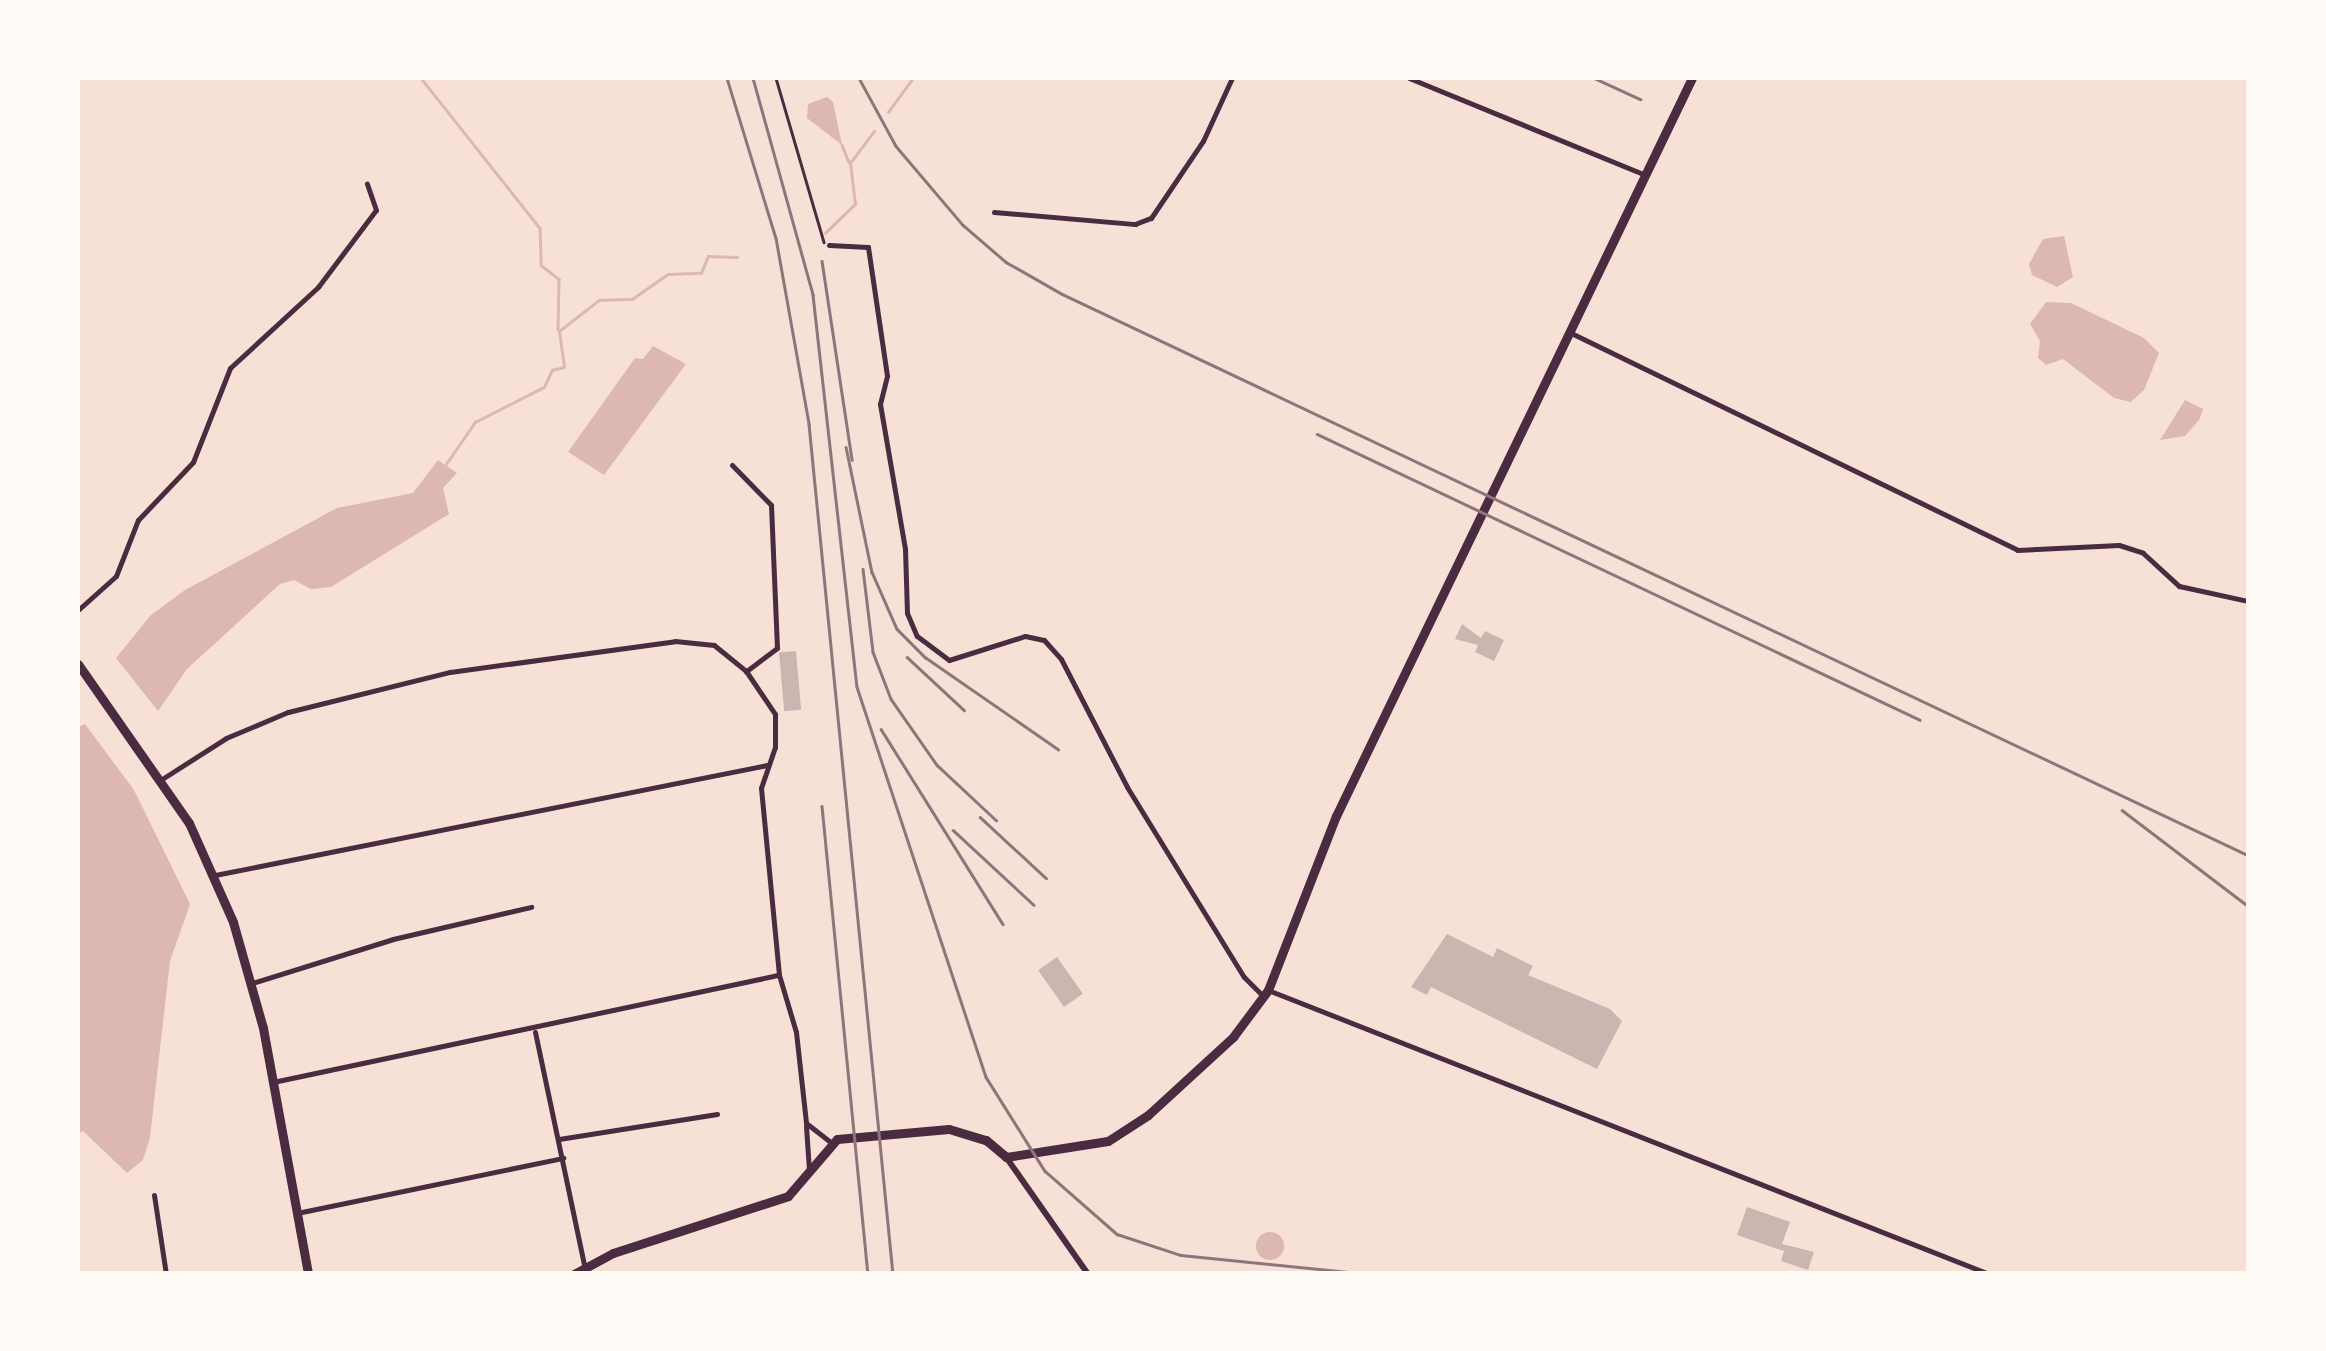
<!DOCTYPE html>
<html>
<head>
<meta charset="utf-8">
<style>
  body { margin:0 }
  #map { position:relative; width:2326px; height:1351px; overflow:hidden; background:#f7e1d7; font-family:Ubuntu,sans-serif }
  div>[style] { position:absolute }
  .water>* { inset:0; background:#dcb8b0 }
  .round { border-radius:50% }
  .stream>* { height:2.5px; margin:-1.25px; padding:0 1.25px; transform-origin:1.25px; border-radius:1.25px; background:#dcb8b0 }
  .building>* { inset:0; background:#ccb4b1; transform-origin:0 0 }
  .path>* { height:2.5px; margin:-1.25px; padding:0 1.25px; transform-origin:1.25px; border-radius:1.25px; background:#4a2c40 }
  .minor>* { height:5px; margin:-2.5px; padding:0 2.5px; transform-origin:2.5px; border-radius:2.5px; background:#4a2c40 }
  .tertiary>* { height:6px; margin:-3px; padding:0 3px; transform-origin:3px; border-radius:3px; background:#4a2c40 }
  .primary>* { height:9px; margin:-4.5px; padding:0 4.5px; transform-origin:4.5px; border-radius:4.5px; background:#4a2c40 }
  .rail>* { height:2.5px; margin:-1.25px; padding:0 1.25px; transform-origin:1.25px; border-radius:1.25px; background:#8f747c }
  span { translate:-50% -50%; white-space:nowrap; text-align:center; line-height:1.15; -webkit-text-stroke:8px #fffaf5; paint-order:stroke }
  .frame { position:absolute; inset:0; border:80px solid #fffaf5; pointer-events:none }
</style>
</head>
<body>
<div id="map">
  <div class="water">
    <i style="clip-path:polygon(827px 97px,833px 102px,842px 145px,807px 118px,808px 104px)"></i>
    <i style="clip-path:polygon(2064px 236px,2073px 277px,2057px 287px,2032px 275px,2029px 264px,2043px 239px)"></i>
    <i style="clip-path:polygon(2046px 302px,2071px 303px,2144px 338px,2159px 353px,2144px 390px,2131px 402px,2114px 398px,2063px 359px,2046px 365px,2038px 358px,2040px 341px,2030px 324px)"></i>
    <i style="clip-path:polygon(653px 346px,686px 364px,604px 475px,568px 452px,635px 358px,643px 359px)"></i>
    <i style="clip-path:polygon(2185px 400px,2203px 409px,2199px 420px,2185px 436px,2160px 440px)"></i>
    <i style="clip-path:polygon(438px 460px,457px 473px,443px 488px,449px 514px,331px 587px,311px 589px,294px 580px,280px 584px,187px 669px,158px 711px,116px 658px,151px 615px,185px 590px,337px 508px,413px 493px)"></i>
    <i style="clip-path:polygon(85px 724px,134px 790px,190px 904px,170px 961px,150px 1137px,143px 1160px,127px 1173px,83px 1131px,78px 1134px,78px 727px)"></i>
    <i class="round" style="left:1256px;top:1232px;width:28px;height:28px"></i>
  </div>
  <div class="stream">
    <i style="left:421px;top:78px;width:191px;rotate:51.6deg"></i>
    <i style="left:540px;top:228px;width:37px;rotate:88deg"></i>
    <i style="left:541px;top:265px;width:23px;rotate:38deg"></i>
    <i style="left:559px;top:279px;width:50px;rotate:91.1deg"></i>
    <i style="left:888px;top:112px;width:42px;rotate:-53.7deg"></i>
    <i style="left:842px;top:145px;width:18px;rotate:68deg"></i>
    <i style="left:825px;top:233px;width:42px;rotate:-44deg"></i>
    <i style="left:855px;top:204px;width:41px;rotate:-97deg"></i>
    <i style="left:850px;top:163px;width:40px;rotate:-53deg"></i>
    <i style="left:446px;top:464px;width:51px;rotate:-55.4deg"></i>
    <i style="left:475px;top:422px;width:77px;rotate:-26.9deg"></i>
    <i style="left:544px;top:387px;width:19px;rotate:-65deg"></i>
    <i style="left:552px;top:370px;width:12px;rotate:-14deg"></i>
    <i style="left:564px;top:367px;width:36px;rotate:-98deg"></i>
    <i style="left:559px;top:331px;width:51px;rotate:-37.8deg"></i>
    <i style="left:599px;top:300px;width:33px;rotate:-2deg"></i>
    <i style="left:632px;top:299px;width:44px;rotate:-34.8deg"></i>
    <i style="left:668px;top:274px;width:33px;rotate:-2deg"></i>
    <i style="left:701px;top:273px;width:18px;rotate:-68deg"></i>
    <i style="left:708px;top:256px;width:29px;rotate:2deg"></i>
  </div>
  <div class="building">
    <i style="clip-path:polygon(1462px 624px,1481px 638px,1485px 631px,1504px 640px,1494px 661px,1475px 652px,1478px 645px,1455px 639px)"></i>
    <i style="left:796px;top:651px;width:59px;height:17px;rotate:85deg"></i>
    <i style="clip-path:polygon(1447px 934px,1493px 957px,1497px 948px,1533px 966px,1528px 975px,1610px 1009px,1622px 1021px,1597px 1069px,1431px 987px,1427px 995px,1411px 987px)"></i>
    <i style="left:1057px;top:957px;width:45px;height:23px;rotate:55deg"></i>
    <i style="clip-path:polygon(1747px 1207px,1790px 1222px,1782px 1244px,1814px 1252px,1808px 1270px,1781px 1261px,1784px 1251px,1737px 1235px)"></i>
  </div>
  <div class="path">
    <i style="left:776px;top:78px;width:171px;rotate:73.7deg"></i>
  </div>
  <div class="minor">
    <i style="left:1409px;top:78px;width:253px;rotate:22.3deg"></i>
    <i style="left:994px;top:212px;width:142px;rotate:4.9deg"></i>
    <i style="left:1135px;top:224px;width:17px;rotate:-21deg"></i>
    <i style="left:1151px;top:218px;width:93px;rotate:-56deg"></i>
    <i style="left:1203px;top:141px;width:69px;rotate:-65.3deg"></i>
    <i style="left:829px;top:245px;width:39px;rotate:3deg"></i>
    <i style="left:868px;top:247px;width:130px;rotate:81.6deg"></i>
    <i style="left:887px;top:376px;width:29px;rotate:104deg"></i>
    <i style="left:880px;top:404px;width:147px;rotate:80.2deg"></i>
    <i style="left:905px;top:549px;width:64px;rotate:88.2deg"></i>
    <i style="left:907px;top:613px;width:25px;rotate:67deg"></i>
    <i style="left:917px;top:636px;width:40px;rotate:37deg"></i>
    <i style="left:949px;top:660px;width:80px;rotate:-17.5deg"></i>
    <i style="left:1025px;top:636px;width:19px;rotate:12deg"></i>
    <i style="left:1044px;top:640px;width:25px;rotate:48deg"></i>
    <i style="left:1061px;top:659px;width:144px;rotate:62.7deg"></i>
    <i style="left:1127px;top:787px;width:223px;rotate:58.4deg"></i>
    <i style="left:1244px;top:977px;width:28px;rotate:45deg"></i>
    <i style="left:1569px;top:332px;width:498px;rotate:25.9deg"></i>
    <i style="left:2017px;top:550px;width:102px;rotate:-2.8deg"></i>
    <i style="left:2119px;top:545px;width:25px;rotate:18deg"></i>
    <i style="left:2143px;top:553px;width:49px;rotate:42.5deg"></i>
    <i style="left:2179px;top:586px;width:71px;rotate:12.3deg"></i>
    <i style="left:732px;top:465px;width:56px;rotate:45.7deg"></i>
    <i style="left:771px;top:505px;width:143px;rotate:87.6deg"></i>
    <i style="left:777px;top:648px;width:39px;rotate:143deg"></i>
    <i style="left:746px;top:671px;width:52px;rotate:56deg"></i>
    <i style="left:775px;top:714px;width:33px;rotate:90deg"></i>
    <i style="left:775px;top:747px;width:43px;rotate:108.9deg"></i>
    <i style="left:761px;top:788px;width:188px;rotate:84.5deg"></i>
    <i style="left:779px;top:975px;width:59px;rotate:73.4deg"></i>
    <i style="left:796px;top:1032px;width:92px;rotate:83.7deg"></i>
    <i style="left:806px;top:1123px;width:31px;rotate:38deg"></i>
    <i style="left:78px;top:610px;width:51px;rotate:-41.8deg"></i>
    <i style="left:116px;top:576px;width:60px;rotate:-68.6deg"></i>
    <i style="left:138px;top:520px;width:80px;rotate:-46.5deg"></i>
    <i style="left:193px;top:462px;width:101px;rotate:-68.5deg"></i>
    <i style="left:230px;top:368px;width:120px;rotate:-42.6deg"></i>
    <i style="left:318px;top:287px;width:96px;rotate:-53deg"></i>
    <i style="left:376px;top:210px;width:28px;rotate:-109deg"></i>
    <i style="left:162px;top:779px;width:76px;rotate:-32.6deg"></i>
    <i style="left:226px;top:738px;width:67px;rotate:-22.8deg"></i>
    <i style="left:288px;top:712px;width:167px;rotate:-13.9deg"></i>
    <i style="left:450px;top:672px;width:227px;rotate:-7.8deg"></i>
    <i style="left:675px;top:641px;width:39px;rotate:6deg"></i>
    <i style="left:714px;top:645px;width:41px;rotate:39.1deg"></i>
    <i style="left:215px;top:875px;width:563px;rotate:-11.27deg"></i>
    <i style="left:252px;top:983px;width:148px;rotate:-17.3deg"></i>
    <i style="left:393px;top:939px;width:142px;rotate:-13.1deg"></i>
    <i style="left:1268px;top:990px;width:775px;rotate:21.5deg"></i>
    <i style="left:535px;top:1032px;width:247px;rotate:78.1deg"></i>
    <i style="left:273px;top:1082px;width:516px;rotate:-11.96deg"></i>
    <i style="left:806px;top:1126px;width:44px;rotate:86.1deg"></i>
    <i style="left:559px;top:1139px;width:160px;rotate:-9deg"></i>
    <i style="left:154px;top:1195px;width:80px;rotate:81.4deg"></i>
    <i style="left:297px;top:1213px;width:272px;rotate:-11.7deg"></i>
  </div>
  <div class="tertiary">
    <i style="left:1006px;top:1157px;width:143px;rotate:55deg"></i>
  </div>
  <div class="primary">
    <i style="left:78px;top:664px;width:194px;rotate:55.1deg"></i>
    <i style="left:189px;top:823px;width:108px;rotate:66deg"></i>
    <i style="left:233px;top:922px;width:110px;rotate:74.2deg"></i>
    <i style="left:263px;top:1028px;width:250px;rotate:79.6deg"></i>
    <i style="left:574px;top:1274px;width:44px;rotate:-28.3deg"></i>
    <i style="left:613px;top:1253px;width:184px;rotate:-18deg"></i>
    <i style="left:788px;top:1196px;width:75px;rotate:-49.3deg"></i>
    <i style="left:837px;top:1139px;width:112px;rotate:-5.1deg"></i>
    <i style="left:949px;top:1129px;width:39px;rotate:17deg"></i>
    <i style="left:986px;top:1140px;width:26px;rotate:40deg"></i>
    <i style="left:1006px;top:1157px;width:103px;rotate:-8.9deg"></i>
    <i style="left:1108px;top:1141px;width:48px;rotate:-33deg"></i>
    <i style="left:1148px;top:1115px;width:115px;rotate:-42.5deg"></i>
    <i style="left:1233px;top:1037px;width:59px;rotate:-53.3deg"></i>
    <i style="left:1268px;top:990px;width:187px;rotate:-68.7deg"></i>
    <i style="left:1336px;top:816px;width:819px;rotate:-64.25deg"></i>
  </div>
  <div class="rail">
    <i style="left:727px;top:78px;width:167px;rotate:73deg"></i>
    <i style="left:776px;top:238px;width:189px;rotate:79.9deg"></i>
    <i style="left:809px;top:424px;width:854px;rotate:84.36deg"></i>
    <i style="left:753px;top:78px;width:225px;rotate:74.5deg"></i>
    <i style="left:813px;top:295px;width:394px;rotate:83.6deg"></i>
    <i style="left:857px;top:687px;width:411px;rotate:71.7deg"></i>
    <i style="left:986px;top:1077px;width:111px;rotate:57.9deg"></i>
    <i style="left:1045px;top:1171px;width:96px;rotate:41.2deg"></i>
    <i style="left:1117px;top:1234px;width:67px;rotate:18.2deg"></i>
    <i style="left:1181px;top:1255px;width:188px;rotate:5.8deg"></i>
    <i style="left:859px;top:78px;width:77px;rotate:61.4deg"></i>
    <i style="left:896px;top:146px;width:104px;rotate:49.7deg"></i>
    <i style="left:963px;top:225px;width:57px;rotate:40.7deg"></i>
    <i style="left:1006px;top:262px;width:64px;rotate:29.7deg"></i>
    <i style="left:1062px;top:294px;width:1312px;rotate:25.32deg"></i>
    <i style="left:1594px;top:78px;width:51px;rotate:24.5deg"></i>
    <i style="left:822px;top:261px;width:201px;rotate:81.4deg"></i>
    <i style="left:1317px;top:434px;width:667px;rotate:25.37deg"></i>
    <i style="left:846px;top:447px;width:128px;rotate:78.3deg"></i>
    <i style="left:872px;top:572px;width:62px;rotate:66.3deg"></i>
    <i style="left:897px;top:629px;width:40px;rotate:45deg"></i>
    <i style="left:925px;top:657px;width:162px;rotate:34.7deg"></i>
    <i style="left:863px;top:569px;width:84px;rotate:83.1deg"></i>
    <i style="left:873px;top:652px;width:50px;rotate:69deg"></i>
    <i style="left:891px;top:699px;width:80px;rotate:55.1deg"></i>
    <i style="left:937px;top:765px;width:81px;rotate:43deg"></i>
    <i style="left:907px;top:657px;width:78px;rotate:42.9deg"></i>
    <i style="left:881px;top:729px;width:230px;rotate:58deg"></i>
    <i style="left:822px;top:806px;width:470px;rotate:84.4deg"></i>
    <i style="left:2122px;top:810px;width:158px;rotate:37.3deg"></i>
    <i style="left:980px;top:817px;width:90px;rotate:42.7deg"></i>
    <i style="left:953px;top:830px;width:110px;rotate:42.8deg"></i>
  </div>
  <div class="frame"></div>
</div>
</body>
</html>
